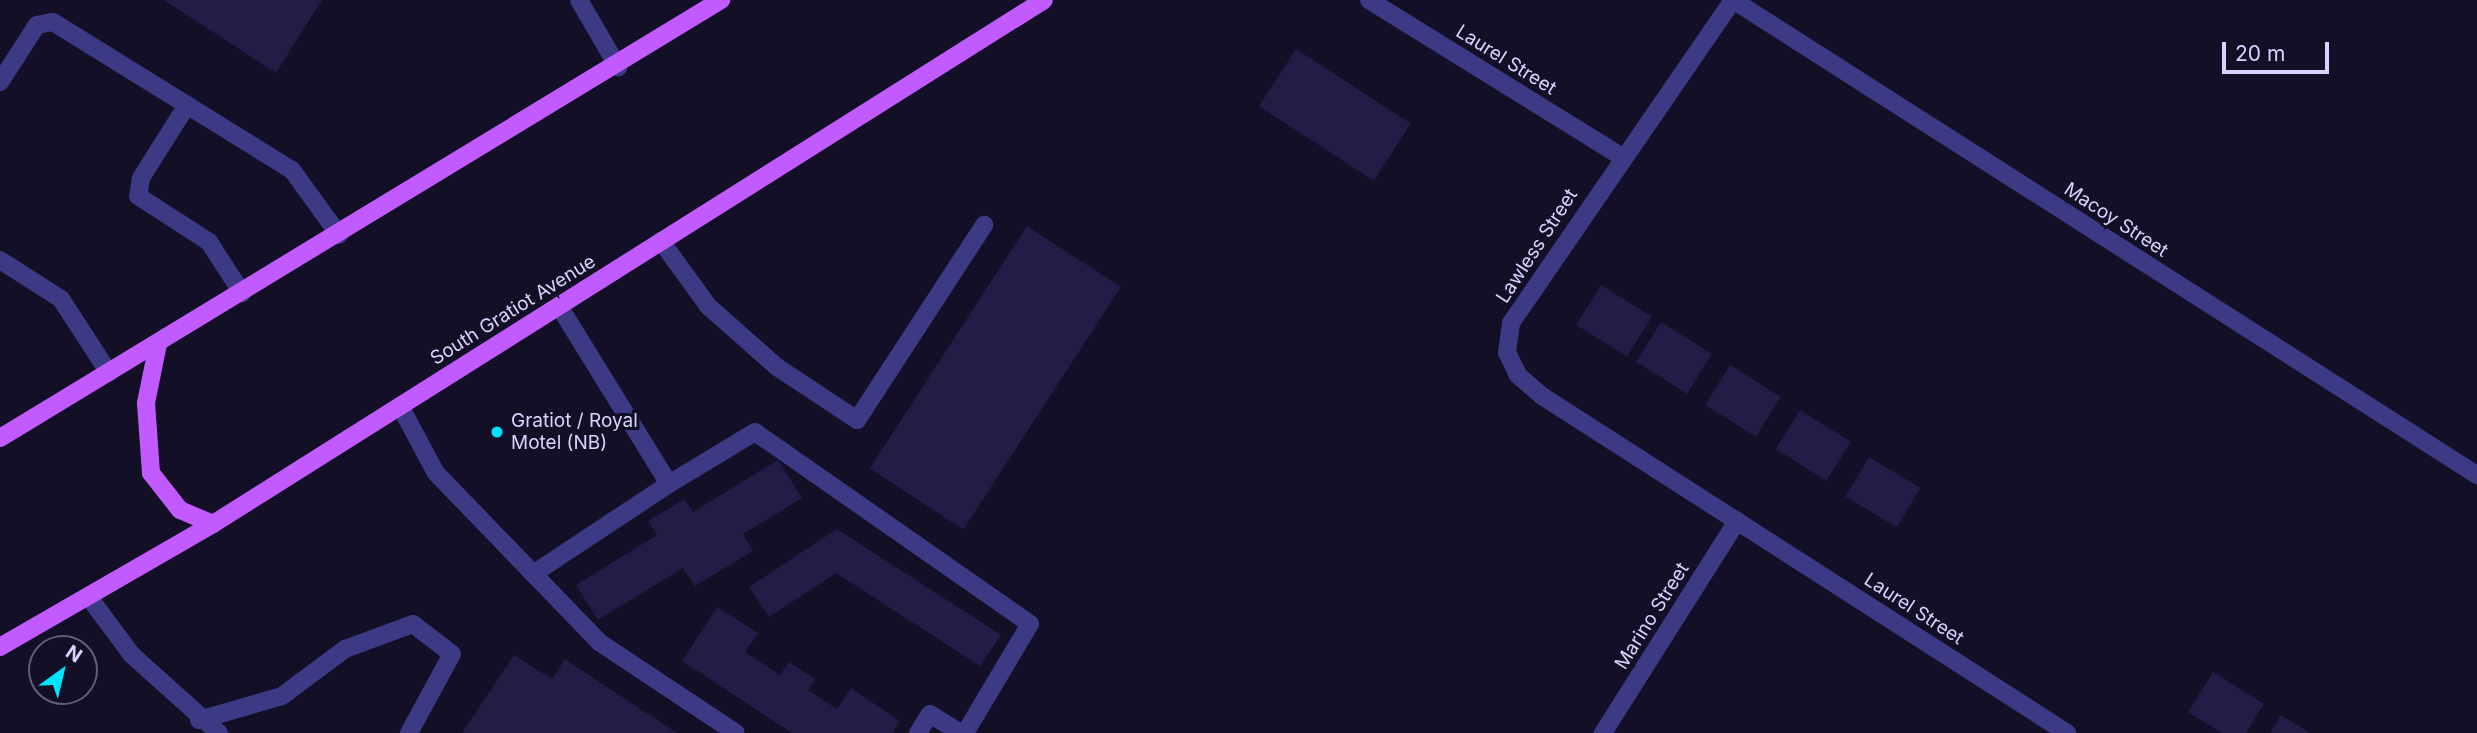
<!DOCTYPE html>
<html>
<head>
<meta charset="utf-8">
<style>
  body { margin:0 }
  #map { position:relative; width:2477px; height:733px; overflow:hidden; background:#130f26; font-family:Inter,sans-serif }
  div>[style] { position:absolute }
  .building>* { inset:0; background:#241b47; transform-origin:0 0 }
  .minor>* { height:18px; margin:-9px; padding:0 9px; transform-origin:9px; border-radius:9px; background:#3d3a85 }
  .major>* { height:18px; margin:-9px; padding:0 9px; transform-origin:9px; border-radius:9px; background:#c25bff }
  .dots>* { width:19px; height:19px; translate:-50% -50%; box-sizing:border-box; border:4px solid #130f26; border-radius:50% }
  span { translate:-50% -50%; white-space:nowrap; text-align:center; line-height:1.15; -webkit-text-stroke:6px #130f26; paint-order:stroke }
  .street-label { font-size:19px; color:#d9d4ff }
  .poi-label { font-size:19px; color:#d9d4ff }
  .left { translate:0 -50%; text-align:left }
  .north { position:absolute; left:28px; top:635px; width:70px; height:70px; box-sizing:border-box; background:#130f26; border:2px solid #625e7d; border-radius:50%; rotate:34deg; font-size:19px; font-weight:700; line-height:28px; text-align:center; color:#d9d4ff }
  .north::after { content:''; display:block; margin:auto; width:24px; height:32px; background:#00e5ff; clip-path:polygon(50% 0,100% 100%,50% 72%,0 100%) }
  .scale { position:absolute; left:2222px; top:42px; width:107px; height:32px; box-sizing:border-box; border:4px solid #d9d4ff; border-top:0; padding-left:9px; font-size:21px; line-height:24px; white-space:nowrap; color:#d9d4ff; -webkit-text-stroke:5px #130f26; paint-order:stroke }
</style>
</head>
<body>
<div id="map">
  <div class="building">
    <i style="clip-path:polygon(164px 0,322px 0,276px 73px)"></i>
    <i style="left:1296px;top:49px;width:137px;height:68px;rotate:33deg"></i>
    <i style="left:1027px;top:226px;width:112px;height:289px;rotate:33deg"></i>
    <i style="left:1601px;top:285px;width:60px;height:47px;rotate:32deg"></i>
    <i style="left:1661px;top:322px;width:60px;height:47px;rotate:32deg"></i>
    <i style="left:1730px;top:365px;width:60px;height:47px;rotate:32deg"></i>
    <i style="left:1800px;top:410px;width:60px;height:46px;rotate:32deg"></i>
    <i style="left:1869px;top:457px;width:60px;height:46px;rotate:31deg"></i>
    <i style="clip-path:polygon(778px 460px,802px 498px,743px 534px,753px 551px,695px 586px,683px 568px,598px 620px,576px 585px,657px 535px,648px 521px,684px 499px,693px 512px)"></i>
    <i style="clip-path:polygon(837px 529px,1001px 635px,980px 666px,836px 573px,769px 617px,749px 587px)"></i>
    <i style="clip-path:polygon(717px 607px,758px 633px,745px 652px,780px 675px,789px 662px,815px 679px,808px 690px,837px 709px,851px 688px,900px 721px,892px 733px,792px 733px,682px 661px)"></i>
    <i style="clip-path:polygon(514px 655px,552px 679px,565px 659px,677px 733px,462px 733px)"></i>
    <i style="clip-path:polygon(2213px 672px,2264px 704px,2246px 733px,2222px 733px,2188px 712px)"></i>
    <i style="clip-path:polygon(2281px 715px,2310px 733px,2270px 733px)"></i>
  </div>
  <div class="minor">
    <i style="left:579px;top:0;width:78px;rotate:59.8deg"></i>
    <i style="left:1369px;top:0;width:296px;rotate:31.8deg"></i>
    <i style="left:0;top:82px;width:68px;rotate:-57deg"></i>
    <i style="left:37px;top:25px;width:16px;rotate:-11deg"></i>
    <i style="left:53px;top:22px;width:281px;rotate:31.8deg"></i>
    <i style="left:292px;top:170px;width:80px;rotate:54.1deg"></i>
    <i style="left:187px;top:105px;width:86px;rotate:122.2deg"></i>
    <i style="left:141px;top:178px;width:18px;rotate:99deg"></i>
    <i style="left:138px;top:196px;width:85px;rotate:32.9deg"></i>
    <i style="left:209px;top:242px;width:61px;rotate:57.1deg"></i>
    <i style="left:661px;top:241px;width:80px;rotate:54.1deg"></i>
    <i style="left:708px;top:306px;width:92px;rotate:41.5deg"></i>
    <i style="left:777px;top:367px;width:96px;rotate:33.5deg"></i>
    <i style="left:857px;top:420px;width:233px;rotate:-56.9deg"></i>
    <i style="left:0;top:260px;width:72px;rotate:32.6deg"></i>
    <i style="left:61px;top:299px;width:88px;rotate:57deg"></i>
    <i style="left:559px;top:306px;width:209px;rotate:58.3deg"></i>
    <i style="left:669px;top:484px;width:100px;rotate:-31.2deg"></i>
    <i style="left:755px;top:432px;width:335px;rotate:34.9deg"></i>
    <i style="left:1030px;top:624px;width:127px;rotate:120.8deg"></i>
    <i style="left:400px;top:406px;width:76px;rotate:61.8deg"></i>
    <i style="left:436px;top:473px;width:235px;rotate:46deg"></i>
    <i style="left:599px;top:642px;width:164px;rotate:33.6deg"></i>
    <i style="left:533px;top:574px;width:163px;rotate:-33.5deg"></i>
    <i style="left:88px;top:596px;width:74px;rotate:53.3deg"></i>
    <i style="left:132px;top:655px;width:117px;rotate:41.9deg"></i>
    <i style="left:199px;top:720px;width:86px;rotate:-16.1deg"></i>
    <i style="left:282px;top:696px;width:79px;rotate:-36.7deg"></i>
    <i style="left:345px;top:649px;width:72px;rotate:-20.2deg"></i>
    <i style="left:413px;top:624px;width:49px;rotate:37.6deg"></i>
    <i style="left:452px;top:654px;width:90px;rotate:118.6deg"></i>
    <i style="left:918px;top:733px;width:22px;rotate:-58deg"></i>
    <i style="left:930px;top:714px;width:36px;rotate:32deg"></i>
    <i style="left:1603px;top:733px;width:251px;rotate:-57.7deg"></i>
    <i style="left:2067px;top:733px;width:624px;rotate:-147.3deg"></i>
    <i style="left:1542px;top:396px;width:32px;rotate:-139deg"></i>
    <i style="left:1518px;top:375px;width:25px;rotate:-116deg"></i>
    <i style="left:1507px;top:352px;width:29px;rotate:-82deg"></i>
    <i style="left:1511px;top:323px;width:392px;rotate:-55.5deg"></i>
    <i style="left:1733px;top:0;width:883px;rotate:32.56deg"></i>
  </div>
  <div class="major">
    <i style="left:158px;top:344px;width:60px;rotate:101.5deg"></i>
    <i style="left:146px;top:403px;width:70px;rotate:85.9deg"></i>
    <i style="left:151px;top:473px;width:47px;rotate:51.9deg"></i>
    <i style="left:180px;top:510px;width:36px;rotate:23deg"></i>
    <i style="left:0;top:438px;width:844px;rotate:-31.28deg"></i>
    <i style="left:0;top:647px;width:246px;rotate:-30deg"></i>
    <i style="left:213px;top:524px;width:982px;rotate:-32.23deg"></i>
  </div>
  <div class="dots">
    <i style="left:497px;top:432px;background:#00e5ff"></i>
  </div>
  <div class="street-label">
    <span style="left:1506px;top:60px;rotate:32deg">Laurel Street</span>
    <span style="left:2116px;top:220px;rotate:33deg">Macoy Street</span>
    <span style="left:1537px;top:246px;rotate:-57deg">Lawless Street</span>
    <span style="left:513px;top:310px;rotate:-32deg">South Gratiot Avenue</span>
    <span style="left:1914px;top:609px;rotate:33deg">Laurel Street</span>
    <span style="left:1652px;top:616px;rotate:-58deg">Marino Street</span>
  </div>
  <div class="poi-label">
    <span class="left" style="left:511px;top:432px">Gratiot / Royal<br>Motel (NB)</span>
  </div>
  <div class="north">N</div>
  <div class="scale">20 m</div>
</div>
</body>
</html>
